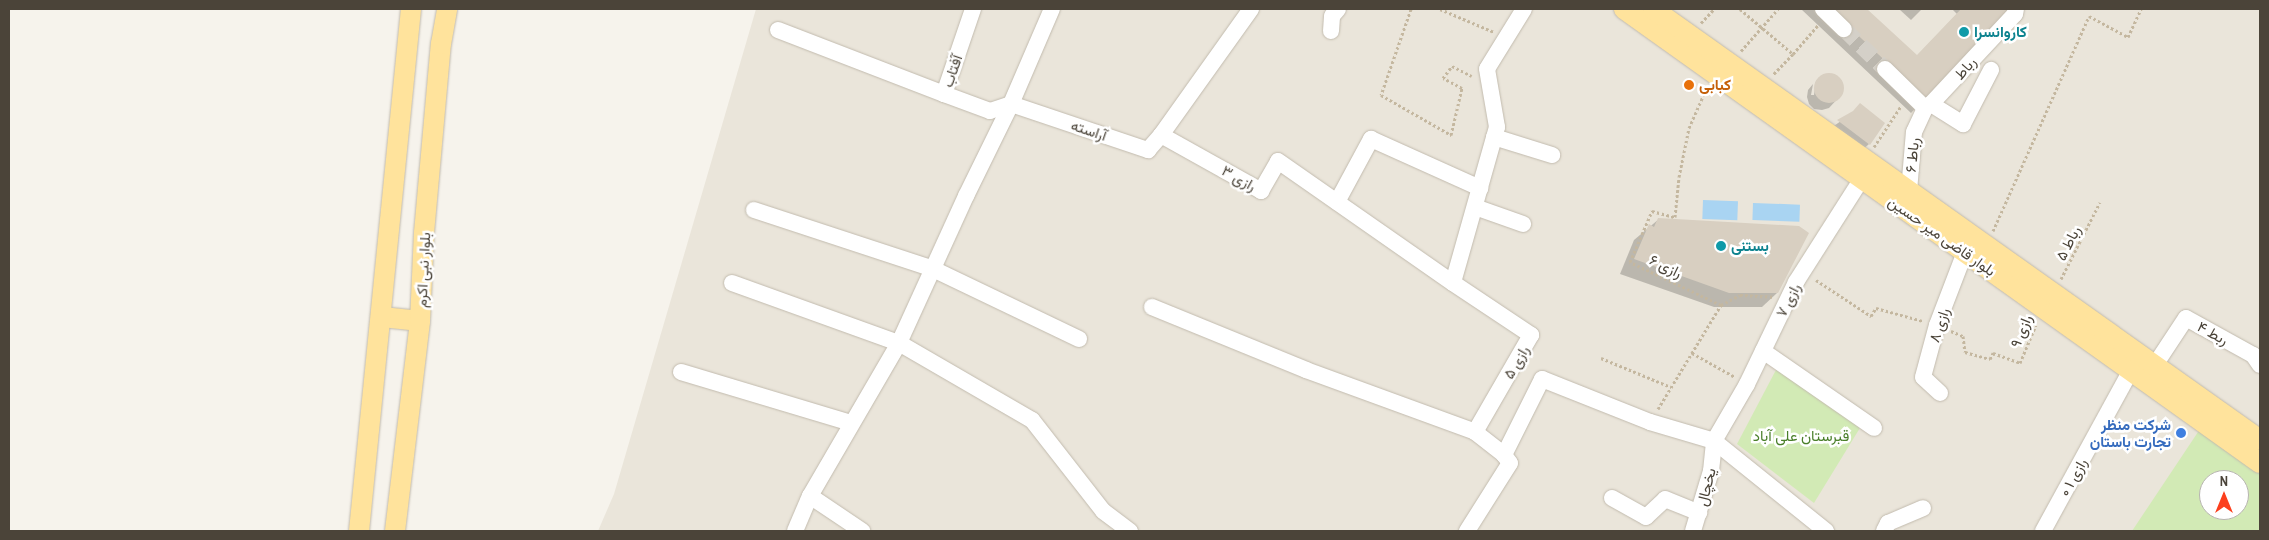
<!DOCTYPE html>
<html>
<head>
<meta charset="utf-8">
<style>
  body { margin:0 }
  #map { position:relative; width:2269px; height:540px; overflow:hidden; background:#f6f3ec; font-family:"Archivo Narrow",Vazirmatn,sans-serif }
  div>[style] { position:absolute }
  .residential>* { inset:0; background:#eae5da }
  .green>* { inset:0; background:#d2eab5 }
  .water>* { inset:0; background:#a9d4f2; transform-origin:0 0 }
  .shadow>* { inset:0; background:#0003 }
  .building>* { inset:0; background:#d8cfc1 }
  .round { border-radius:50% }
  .minor-tunnel>* { height:16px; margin-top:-8px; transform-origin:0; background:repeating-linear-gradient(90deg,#d4d0c8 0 16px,transparent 0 24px) }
  .path>* { height:3px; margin-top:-1.5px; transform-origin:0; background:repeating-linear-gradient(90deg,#c4b79f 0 2.5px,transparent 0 5px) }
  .roads { filter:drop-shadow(0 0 1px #c2bbae) drop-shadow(0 0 1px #c2bbae) }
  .minor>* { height:16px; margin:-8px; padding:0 8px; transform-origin:8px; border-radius:8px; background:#fff }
  .major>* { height:20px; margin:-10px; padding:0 10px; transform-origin:10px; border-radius:10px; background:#ffe39c }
  .dots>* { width:14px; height:14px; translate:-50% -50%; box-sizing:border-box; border:2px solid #fff; border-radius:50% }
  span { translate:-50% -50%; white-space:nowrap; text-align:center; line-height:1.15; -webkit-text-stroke:5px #fff; paint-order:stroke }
  .culture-label { font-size:15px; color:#0d838f; font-weight:700 }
  .left { translate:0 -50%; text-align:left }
  .street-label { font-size:15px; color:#4b4439 }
  .food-label { font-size:15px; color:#c56008; font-weight:700 }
  .shop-label { font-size:15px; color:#366cbe; font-weight:700 }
  .right { translate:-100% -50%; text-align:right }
  .park-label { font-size:15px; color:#4a7f2a }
  .frame { position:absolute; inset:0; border:10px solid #4b4439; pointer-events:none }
  .north { position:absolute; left:2199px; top:470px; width:50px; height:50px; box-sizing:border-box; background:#fff; border:1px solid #b7b4b0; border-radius:50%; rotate:0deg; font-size:14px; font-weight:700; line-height:20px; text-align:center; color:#4b4439 }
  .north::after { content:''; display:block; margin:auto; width:18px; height:22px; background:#fc3f1d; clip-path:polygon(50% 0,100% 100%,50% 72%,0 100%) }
</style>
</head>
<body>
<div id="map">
  <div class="residential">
    <i style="clip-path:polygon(evenodd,756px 9px,2260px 9px,2260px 531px,598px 531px,614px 494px,756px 9px,2209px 480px,2239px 480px,2239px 510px,2209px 510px,2209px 480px)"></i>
  </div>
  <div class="green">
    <i style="clip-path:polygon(1777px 368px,1863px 423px,1814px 503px,1737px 444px)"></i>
    <i style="clip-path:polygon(evenodd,2204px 423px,2260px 463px,2260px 531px,2132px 531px,2204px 423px,2209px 480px,2239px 480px,2239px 510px,2209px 510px,2209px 480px)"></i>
  </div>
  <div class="water">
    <i style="left:1703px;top:200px;width:35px;height:19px;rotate:2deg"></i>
    <i style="left:1753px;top:203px;width:47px;height:17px;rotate:2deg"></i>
  </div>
  <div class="shadow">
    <i style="clip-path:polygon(1801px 9px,1866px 9px,1916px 57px,1957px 14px,1952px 9px,2010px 9px,1911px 113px)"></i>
    <i style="clip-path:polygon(1899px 9px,1922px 9px,1911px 20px)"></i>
    <i style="clip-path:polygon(1828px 74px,1835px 76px,1841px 80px,1843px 87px,1842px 94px,1829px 108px,1822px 110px,1814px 109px,1809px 104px,1807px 97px,1808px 90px,1813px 84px,1811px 95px,1814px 95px,1816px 81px)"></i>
    <i style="clip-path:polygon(1851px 114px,1869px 144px,1861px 151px,1831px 128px)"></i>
    <i style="clip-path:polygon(1659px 219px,1777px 293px,1762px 307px,1714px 307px,1620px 274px,1634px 240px)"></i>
  </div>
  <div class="building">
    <i style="clip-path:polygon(1830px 9px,1867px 9px,1917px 55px,1961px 9px,2012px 9px,1926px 99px)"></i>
    <i class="round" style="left:1814px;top:73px;width:30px;height:30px"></i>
    <i style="clip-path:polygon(1860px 103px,1885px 123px,1870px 145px,1837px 120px,1853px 111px)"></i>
    <i style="clip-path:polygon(1658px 218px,1799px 226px,1809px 233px,1778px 293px,1729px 293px,1634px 259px,1649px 224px,1654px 227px)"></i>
  </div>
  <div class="minor-tunnel">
    <i style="left:1844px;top:29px;width:57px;rotate:44.3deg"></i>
  </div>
  <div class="path">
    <i style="left:1411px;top:9px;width:91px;rotate:109.2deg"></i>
    <i style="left:1381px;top:95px;width:81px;rotate:29.7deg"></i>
    <i style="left:1451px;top:135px;width:48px;rotate:-76.8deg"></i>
    <i style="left:1462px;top:88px;width:21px;rotate:-152deg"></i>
    <i style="left:1443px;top:78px;width:15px;rotate:-53deg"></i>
    <i style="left:1452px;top:66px;width:22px;rotate:27deg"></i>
    <i style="left:1440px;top:9px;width:59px;rotate:23.1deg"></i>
    <i style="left:1740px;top:9px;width:70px;rotate:40.3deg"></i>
    <i style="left:1793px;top:54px;width:28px;rotate:134deg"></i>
    <i style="left:1701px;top:23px;width:19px;rotate:-47deg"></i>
    <i style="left:1741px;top:51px;width:56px;rotate:-48.6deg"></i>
    <i style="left:1793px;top:54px;width:40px;rotate:-49deg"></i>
    <i style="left:1874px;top:147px;width:49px;rotate:-56.6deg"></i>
    <i style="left:1993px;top:231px;width:235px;rotate:-65.9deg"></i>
    <i style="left:2089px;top:16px;width:44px;rotate:28.3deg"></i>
    <i style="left:2128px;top:37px;width:31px;rotate:-65deg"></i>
    <i style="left:2061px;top:279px;width:86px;rotate:-63.1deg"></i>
    <i style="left:1816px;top:280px;width:66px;rotate:33.2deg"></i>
    <i style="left:1871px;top:316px;width:9px;rotate:-58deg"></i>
    <i style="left:1876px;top:308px;width:49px;rotate:15.5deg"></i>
    <i style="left:1721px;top:305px;width:21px;rotate:-28deg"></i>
    <i style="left:1740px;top:295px;width:33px;rotate:3deg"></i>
    <i style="left:1951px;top:331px;width:13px;rotate:23deg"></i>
    <i style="left:1963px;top:336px;width:16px;rotate:83deg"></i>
    <i style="left:1965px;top:352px;width:26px;rotate:16deg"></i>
    <i style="left:1990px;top:359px;width:7px;rotate:-63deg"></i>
    <i style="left:1993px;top:353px;width:29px;rotate:20deg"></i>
    <i style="left:2020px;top:363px;width:41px;rotate:-67.2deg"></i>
    <i style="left:1692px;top:353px;width:49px;rotate:29.2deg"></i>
    <i style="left:1601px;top:358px;width:76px;rotate:22.5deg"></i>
    <i style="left:1658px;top:409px;width:122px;rotate:-58.8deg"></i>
    <i style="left:1721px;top:305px;width:101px;rotate:-154.7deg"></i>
    <i style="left:1630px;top:262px;width:56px;rotate:-66.7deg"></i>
    <i style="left:1652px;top:211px;width:24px;rotate:15deg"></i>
    <i style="left:1675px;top:217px;width:40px;rotate:-84.3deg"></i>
    <i style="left:1679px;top:177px;width:50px;rotate:-78.5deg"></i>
    <i style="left:1689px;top:128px;width:45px;rotate:-66.3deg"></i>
  </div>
  <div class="roads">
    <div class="minor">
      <i style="left:973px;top:9px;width:90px;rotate:108.8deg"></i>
      <i style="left:944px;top:94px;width:49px;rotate:20.3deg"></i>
      <i style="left:990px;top:111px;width:22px;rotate:-18deg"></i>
      <i style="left:1011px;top:104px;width:145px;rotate:18.6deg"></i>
      <i style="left:1148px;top:150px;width:20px;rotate:-49deg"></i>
      <i style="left:1251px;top:9px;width:155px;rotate:125.5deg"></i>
      <i style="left:1161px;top:135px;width:115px;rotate:29.2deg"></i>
      <i style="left:1261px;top:191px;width:34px;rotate:-60deg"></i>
      <i style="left:1278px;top:161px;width:213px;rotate:34.9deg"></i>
      <i style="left:1524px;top:9px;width:70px;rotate:121.7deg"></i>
      <i style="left:1487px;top:69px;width:59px;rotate:80.2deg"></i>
      <i style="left:1497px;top:127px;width:162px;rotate:105.8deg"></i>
      <i style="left:1453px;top:283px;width:94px;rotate:33.7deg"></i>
      <i style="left:1531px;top:335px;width:112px;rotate:120deg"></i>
      <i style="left:1475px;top:432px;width:37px;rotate:38deg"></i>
      <i style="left:1504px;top:455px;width:85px;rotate:-63.4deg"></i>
      <i style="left:1542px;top:379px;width:116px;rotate:21.7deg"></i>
      <i style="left:1650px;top:422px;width:67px;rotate:16.5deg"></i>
      <i style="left:1714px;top:441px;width:144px;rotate:38.8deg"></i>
      <i style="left:1823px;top:9px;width:29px;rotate:44deg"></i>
      <i style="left:778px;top:30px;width:178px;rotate:21.1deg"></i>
      <i style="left:1331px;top:31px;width:15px;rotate:-86deg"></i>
      <i style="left:1332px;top:16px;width:9px;rotate:-49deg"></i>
      <i style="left:1885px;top:69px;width:56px;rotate:44.3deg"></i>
      <i style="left:1931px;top:104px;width:123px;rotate:-47deg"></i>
      <i style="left:2015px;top:14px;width:5px;rotate:-79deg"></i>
      <i style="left:1494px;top:137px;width:61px;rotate:17.2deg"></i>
      <i style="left:1909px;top:191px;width:59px;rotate:-85.2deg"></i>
      <i style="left:1914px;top:132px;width:26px;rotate:-65deg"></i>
      <i style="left:1925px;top:108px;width:7px;rotate:-34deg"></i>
      <i style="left:1931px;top:104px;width:38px;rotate:32deg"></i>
      <i style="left:1963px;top:124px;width:61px;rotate:-62.6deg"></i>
      <i style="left:1337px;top:202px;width:72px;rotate:-61.6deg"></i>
      <i style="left:1371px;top:139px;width:120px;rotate:24.2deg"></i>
      <i style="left:1475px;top:207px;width:51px;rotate:19.5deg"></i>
      <i style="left:754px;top:210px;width:188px;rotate:18.2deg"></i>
      <i style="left:933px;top:269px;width:162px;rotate:25.6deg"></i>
      <i style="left:732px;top:283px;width:177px;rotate:19.8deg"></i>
      <i style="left:899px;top:343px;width:154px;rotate:30.1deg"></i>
      <i style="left:1032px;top:420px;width:115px;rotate:52deg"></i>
      <i style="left:1103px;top:511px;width:34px;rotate:37deg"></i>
      <i style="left:1152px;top:307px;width:166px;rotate:22.2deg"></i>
      <i style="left:1306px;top:370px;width:180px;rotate:20.1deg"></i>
      <i style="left:1763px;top:351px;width:135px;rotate:34.7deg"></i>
      <i style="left:2155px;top:365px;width:56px;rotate:-56.6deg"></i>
      <i style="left:2186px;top:318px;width:77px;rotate:28.9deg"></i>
      <i style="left:2253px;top:355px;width:12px;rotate:55deg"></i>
      <i style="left:681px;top:372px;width:177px;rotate:16.7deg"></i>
      <i style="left:1940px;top:393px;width:23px;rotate:-137deg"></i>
      <i style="left:1923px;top:377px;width:54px;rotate:-74.9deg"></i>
      <i style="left:1937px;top:325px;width:78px;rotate:-69deg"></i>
      <i style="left:810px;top:496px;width:63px;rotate:33.9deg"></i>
      <i style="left:1612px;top:498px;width:39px;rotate:29deg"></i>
      <i style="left:1646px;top:517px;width:26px;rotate:-43deg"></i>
      <i style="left:1665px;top:499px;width:37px;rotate:22deg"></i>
      <i style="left:795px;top:531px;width:38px;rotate:-67deg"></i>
      <i style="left:810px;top:496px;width:177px;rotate:-59.8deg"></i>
      <i style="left:899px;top:343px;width:162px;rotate:-65.5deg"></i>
      <i style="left:966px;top:196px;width:102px;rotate:-63.9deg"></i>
      <i style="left:1011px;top:104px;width:103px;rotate:-66.7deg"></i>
      <i style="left:1467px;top:531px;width:80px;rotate:-57.7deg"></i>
      <i style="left:1510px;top:463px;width:10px;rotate:-127deg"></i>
      <i style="left:1693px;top:531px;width:63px;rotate:-73.3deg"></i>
      <i style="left:1711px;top:471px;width:30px;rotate:-84deg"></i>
      <i style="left:1714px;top:441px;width:66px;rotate:-59.9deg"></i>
      <i style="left:1747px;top:384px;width:113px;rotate:-64.3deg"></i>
      <i style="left:1796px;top:282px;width:134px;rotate:-57.5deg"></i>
      <i style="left:1884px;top:531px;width:9px;rotate:-63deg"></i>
      <i style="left:1888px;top:523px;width:38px;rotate:-23deg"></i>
      <i style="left:2043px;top:531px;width:183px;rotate:-61.3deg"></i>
    </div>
    <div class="major">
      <i style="left:1624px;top:9px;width:781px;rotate:35.52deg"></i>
      <i style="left:1653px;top:9px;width:744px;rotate:35.38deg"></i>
      <i style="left:382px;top:317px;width:38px;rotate:6deg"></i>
      <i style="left:359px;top:531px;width:525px;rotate:-84.31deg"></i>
      <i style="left:395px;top:531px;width:211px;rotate:-83.2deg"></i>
      <i style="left:420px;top:321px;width:88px;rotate:-87.4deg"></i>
      <i style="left:424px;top:233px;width:190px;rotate:-84.9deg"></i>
      <i style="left:441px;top:44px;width:36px;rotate:-80deg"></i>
    </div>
  </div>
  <div class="dots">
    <i style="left:1964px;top:32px;background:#0f9aa8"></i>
    <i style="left:1689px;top:85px;background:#e8710a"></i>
    <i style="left:1721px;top:246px;background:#0f9aa8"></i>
    <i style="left:2181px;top:433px;background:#3f7fe0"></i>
  </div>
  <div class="culture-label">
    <span class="left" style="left:1974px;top:32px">کاروانسرا</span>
    <span class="left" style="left:1731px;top:246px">بستنی</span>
  </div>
  <div class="street-label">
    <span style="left:1965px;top:68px;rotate:-49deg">رباط</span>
    <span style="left:952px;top:71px;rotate:-71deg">آفتاب</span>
    <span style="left:1089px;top:130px;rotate:19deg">آراسته</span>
    <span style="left:1912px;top:155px;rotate:-84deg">رباط ۶</span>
    <span style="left:1239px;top:178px;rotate:29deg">رازی ۳</span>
    <span style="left:1942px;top:236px;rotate:35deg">بلوار قاضی میر حسین</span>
    <span style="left:2068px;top:243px;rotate:-63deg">رباط ۵</span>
    <span style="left:1666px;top:266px;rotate:26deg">رازی ۶</span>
    <span style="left:423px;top:270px;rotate:-87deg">بلوار نبی اکرم</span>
    <span style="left:1788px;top:300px;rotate:-63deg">رازی ۷</span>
    <span style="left:1939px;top:325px;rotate:-72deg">رازی ۸</span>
    <span style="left:2021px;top:331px;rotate:-68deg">رازی ۹</span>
    <span style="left:2213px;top:333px;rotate:29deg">ربط ۴</span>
    <span style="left:1516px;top:362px;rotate:-60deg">رازی ۵</span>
    <span style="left:2073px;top:477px;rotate:-61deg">رازی ۱ ۰</span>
    <span style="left:1706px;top:487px;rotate:-76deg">یخچال</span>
  </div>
  <div class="food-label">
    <span class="left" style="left:1699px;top:85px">کبابی</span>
  </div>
  <div class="shop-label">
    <span class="right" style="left:2171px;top:433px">شرکت منظر<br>تجارت باستان</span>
  </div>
  <div class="park-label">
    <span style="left:1801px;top:436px">قبرستان علی آباد</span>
  </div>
  <div class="frame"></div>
  <div class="north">N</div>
</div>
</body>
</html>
